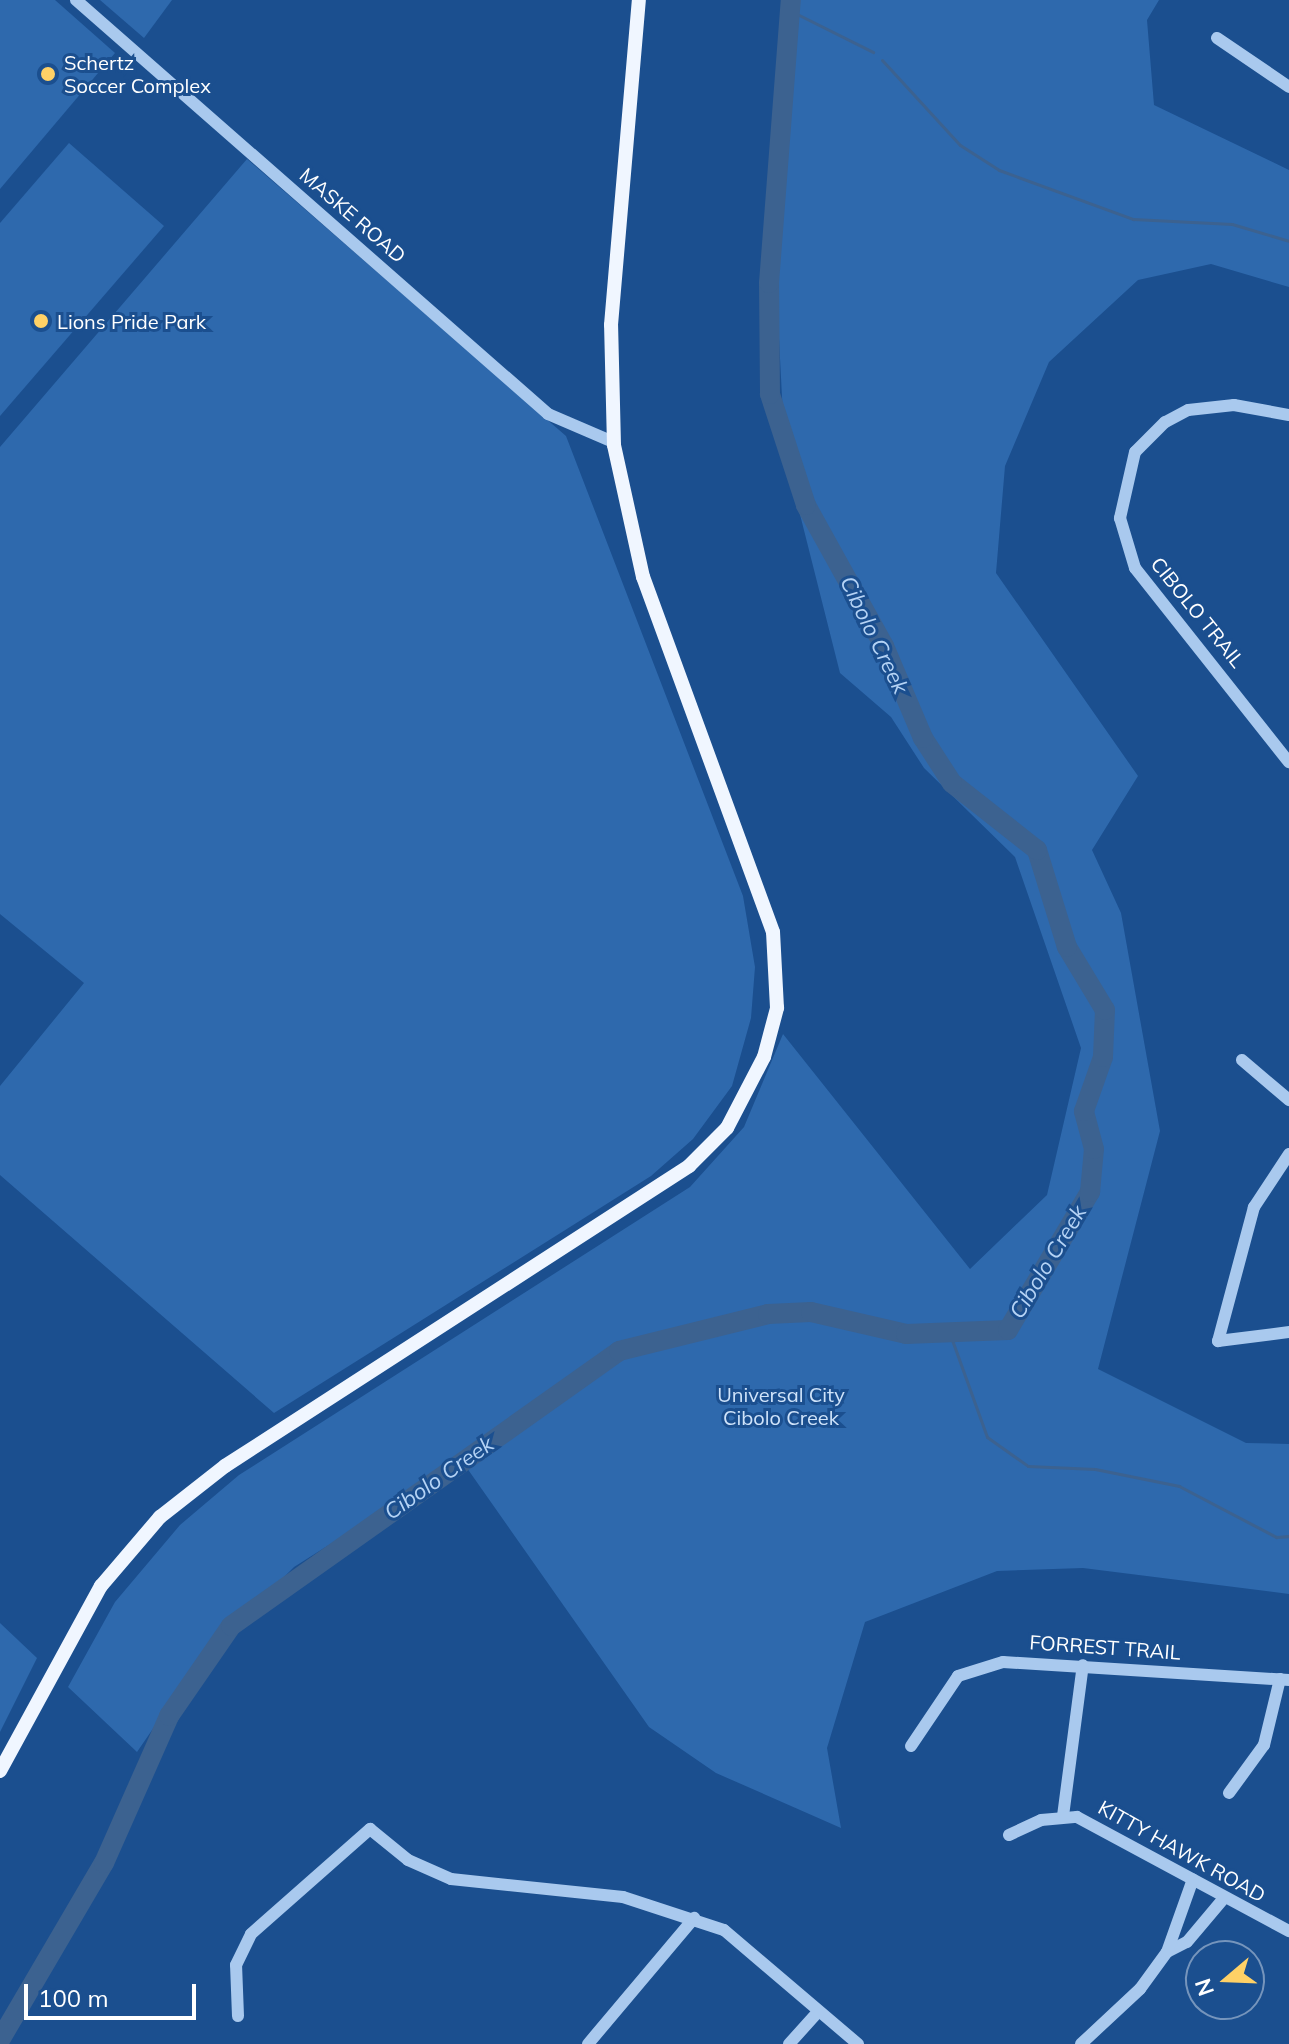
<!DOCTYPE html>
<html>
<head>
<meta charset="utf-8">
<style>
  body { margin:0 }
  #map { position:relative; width:1289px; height:2044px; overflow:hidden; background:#1b4f8f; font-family:Mulish,sans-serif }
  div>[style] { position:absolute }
  .green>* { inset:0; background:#2e69ad }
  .stream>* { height:3px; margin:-1.5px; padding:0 1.5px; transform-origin:1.5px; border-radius:1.5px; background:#3c6290 }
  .river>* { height:20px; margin:-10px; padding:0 10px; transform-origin:10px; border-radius:10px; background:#3c6290 }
  .minor>* { height:12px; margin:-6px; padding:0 6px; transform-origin:6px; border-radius:6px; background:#a9c9ee }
  .major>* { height:14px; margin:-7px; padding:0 7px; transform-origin:7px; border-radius:7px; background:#f0f6ff }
  .dots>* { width:22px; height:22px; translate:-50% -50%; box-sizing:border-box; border:4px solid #1b4f8f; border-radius:50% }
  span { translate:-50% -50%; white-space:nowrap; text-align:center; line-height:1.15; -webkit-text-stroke:6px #1b4f8f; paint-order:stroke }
  .poi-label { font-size:20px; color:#fff }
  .left { translate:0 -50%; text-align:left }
  .street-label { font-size:20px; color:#fff }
  .park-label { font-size:20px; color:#cfe3fa }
  .water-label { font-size:22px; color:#b5d3f5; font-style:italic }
  .north { position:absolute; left:1185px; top:1940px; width:80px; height:80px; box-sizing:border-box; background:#1b4f8f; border:2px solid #7695bc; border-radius:50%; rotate:251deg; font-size:22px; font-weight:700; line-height:32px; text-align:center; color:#fff }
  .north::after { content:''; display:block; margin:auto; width:28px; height:36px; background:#ffd166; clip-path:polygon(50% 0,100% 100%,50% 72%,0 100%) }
  .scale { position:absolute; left:24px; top:1984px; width:172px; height:36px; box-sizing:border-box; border:4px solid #fff; border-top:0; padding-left:10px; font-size:24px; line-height:28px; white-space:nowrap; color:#fff; -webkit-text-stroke:6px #1b4f8f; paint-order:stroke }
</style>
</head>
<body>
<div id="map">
  <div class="green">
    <i style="clip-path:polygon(0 0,55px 0,115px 53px,0 189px)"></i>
    <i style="clip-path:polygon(100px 0,172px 0,144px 38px)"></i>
    <i style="clip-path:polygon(791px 0,1159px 0,1147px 20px,1154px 105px,1289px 170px,1289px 287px,1211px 264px,1138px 280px,1049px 362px,1005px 466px,996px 573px,1138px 776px,1092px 850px,1121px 913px,1160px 1131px,1098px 1369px,1246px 1443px,1289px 1444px,1289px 1594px,1083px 1568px,997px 1571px,865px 1622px,827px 1748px,841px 1828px,716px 1773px,649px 1727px,462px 1461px,294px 1567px,198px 1663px,137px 1752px,68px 1687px,115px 1602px,180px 1525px,239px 1475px,690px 1187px,744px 1127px,783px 1034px,970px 1269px,1047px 1195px,1081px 1048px,1015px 857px,924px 768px,891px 717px,840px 673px,785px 455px,770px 164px)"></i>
    <i style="clip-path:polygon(69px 143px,164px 226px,0 416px,0 223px)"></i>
    <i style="clip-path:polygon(247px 159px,566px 436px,743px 896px,755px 967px,751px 1018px,732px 1086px,693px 1139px,651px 1176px,274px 1413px,0 1175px,0 1086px,84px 983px,0 914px,0 447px)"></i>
    <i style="clip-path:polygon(0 1623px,37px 1658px,0 1732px)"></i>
  </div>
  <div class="stream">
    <i style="left:791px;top:11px;width:92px;rotate:26.6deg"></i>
    <i style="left:882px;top:60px;width:115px;rotate:47.5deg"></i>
    <i style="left:960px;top:145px;width:46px;rotate:32.7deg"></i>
    <i style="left:999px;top:170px;width:143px;rotate:20.1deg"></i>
    <i style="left:1133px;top:219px;width:99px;rotate:2.9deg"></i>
    <i style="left:1232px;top:224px;width:59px;rotate:16.6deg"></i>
    <i style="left:951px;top:1337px;width:106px;rotate:70.2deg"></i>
    <i style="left:987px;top:1437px;width:50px;rotate:35.3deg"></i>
    <i style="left:1028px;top:1466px;width:67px;rotate:2.6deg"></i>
    <i style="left:1095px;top:1469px;width:86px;rotate:11.4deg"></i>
    <i style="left:1179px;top:1486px;width:110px;rotate:27.7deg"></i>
    <i style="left:1276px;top:1537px;width:13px;rotate:-4deg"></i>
  </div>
  <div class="river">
    <i style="left:0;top:2040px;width:205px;rotate:-59.6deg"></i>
    <i style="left:104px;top:1863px;width:161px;rotate:-66.1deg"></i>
    <i style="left:169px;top:1716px;width:109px;rotate:-55.4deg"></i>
    <i style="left:231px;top:1626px;width:476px;rotate:-35.3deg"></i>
    <i style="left:619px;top:1351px;width:154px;rotate:-13.9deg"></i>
    <i style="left:768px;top:1314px;width:43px;rotate:-2.7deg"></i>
    <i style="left:811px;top:1312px;width:98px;rotate:13deg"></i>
    <i style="left:906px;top:1334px;width:102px;rotate:-2.2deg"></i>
    <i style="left:1008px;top:1330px;width:161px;rotate:-59.3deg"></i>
    <i style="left:1090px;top:1192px;width:43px;rotate:-84.7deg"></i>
    <i style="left:1094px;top:1149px;width:39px;rotate:-105deg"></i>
    <i style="left:1084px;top:1111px;width:57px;rotate:-70.6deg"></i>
    <i style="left:1103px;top:1057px;width:47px;rotate:-87.6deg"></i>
    <i style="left:1105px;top:1010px;width:74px;rotate:-121.1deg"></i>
    <i style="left:1067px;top:947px;width:102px;rotate:-107.2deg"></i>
    <i style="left:1037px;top:850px;width:108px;rotate:-141.8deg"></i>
    <i style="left:952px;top:783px;width:54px;rotate:-122.8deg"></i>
    <i style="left:923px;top:738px;width:100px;rotate:-113deg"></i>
    <i style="left:884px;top:646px;width:161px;rotate:-119deg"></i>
    <i style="left:806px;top:505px;width:117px;rotate:-108deg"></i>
    <i style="left:770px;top:394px;width:111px;rotate:-90.5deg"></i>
    <i style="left:769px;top:283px;width:284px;rotate:-85.6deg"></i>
  </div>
  <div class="minor">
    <i style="left:76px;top:0;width:628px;rotate:41.25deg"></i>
    <i style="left:548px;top:414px;width:71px;rotate:23.3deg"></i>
    <i style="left:1217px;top:38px;width:87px;rotate:34.2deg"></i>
    <i style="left:1289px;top:415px;width:56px;rotate:-169.7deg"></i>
    <i style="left:1234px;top:405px;width:46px;rotate:173.8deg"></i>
    <i style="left:1188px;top:410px;width:26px;rotate:152deg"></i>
    <i style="left:1165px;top:422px;width:42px;rotate:135deg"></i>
    <i style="left:1135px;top:452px;width:68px;rotate:102.8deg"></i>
    <i style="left:1120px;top:518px;width:52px;rotate:73.3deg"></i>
    <i style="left:1135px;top:568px;width:248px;rotate:51.6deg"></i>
    <i style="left:1242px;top:1060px;width:62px;rotate:40.4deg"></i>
    <i style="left:1289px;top:1154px;width:64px;rotate:123.4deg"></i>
    <i style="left:1254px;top:1207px;width:139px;rotate:105deg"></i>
    <i style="left:1218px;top:1341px;width:72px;rotate:-7.2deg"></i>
    <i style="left:911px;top:1746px;width:84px;rotate:-56.1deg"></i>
    <i style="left:958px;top:1676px;width:47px;rotate:-17.3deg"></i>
    <i style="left:1003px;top:1662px;width:287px;rotate:3.6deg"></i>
    <i style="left:1229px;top:1793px;width:59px;rotate:-53.9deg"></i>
    <i style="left:1264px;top:1745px;width:68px;rotate:-76.4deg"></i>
    <i style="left:1063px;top:1816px;width:152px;rotate:-82.5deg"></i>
    <i style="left:1009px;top:1835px;width:35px;rotate:-25deg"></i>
    <i style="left:1041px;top:1820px;width:36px;rotate:-5deg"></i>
    <i style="left:1077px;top:1817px;width:241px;rotate:28.3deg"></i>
    <i style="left:1167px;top:1952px;width:22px;rotate:-27deg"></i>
    <i style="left:1187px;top:1942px;width:57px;rotate:-49.9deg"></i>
    <i style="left:238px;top:2016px;width:51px;rotate:-92.2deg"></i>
    <i style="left:236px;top:1965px;width:34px;rotate:-64deg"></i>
    <i style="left:251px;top:1934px;width:159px;rotate:-41.4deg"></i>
    <i style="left:370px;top:1829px;width:49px;rotate:39.2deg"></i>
    <i style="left:408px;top:1860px;width:47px;rotate:23.8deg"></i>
    <i style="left:451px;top:1879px;width:173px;rotate:6deg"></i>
    <i style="left:623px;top:1897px;width:106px;rotate:18.1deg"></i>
    <i style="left:724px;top:1930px;width:176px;rotate:40.4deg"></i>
    <i style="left:588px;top:2044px;width:165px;rotate:-49.9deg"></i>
    <i style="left:789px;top:2044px;width:42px;rotate:-47.9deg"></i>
    <i style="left:1081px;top:2044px;width:81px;rotate:-43deg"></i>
    <i style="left:1140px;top:1989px;width:46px;rotate:-53.9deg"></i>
    <i style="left:1167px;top:1952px;width:77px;rotate:-70.4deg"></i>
  </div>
  <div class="major">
    <i style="left:0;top:1771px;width:211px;rotate:-61.4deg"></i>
    <i style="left:101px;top:1586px;width:91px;rotate:-49.5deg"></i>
    <i style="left:160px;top:1517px;width:83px;rotate:-38.1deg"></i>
    <i style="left:225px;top:1466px;width:553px;rotate:-32.88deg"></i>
    <i style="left:689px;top:1166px;width:54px;rotate:-45deg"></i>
    <i style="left:727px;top:1128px;width:80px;rotate:-62.5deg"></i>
    <i style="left:764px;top:1057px;width:51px;rotate:-75.1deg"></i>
    <i style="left:777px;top:1008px;width:76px;rotate:-93deg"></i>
    <i style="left:773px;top:932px;width:378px;rotate:-110.1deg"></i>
    <i style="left:643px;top:577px;width:135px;rotate:-102.4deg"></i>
    <i style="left:614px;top:445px;width:120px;rotate:-91.4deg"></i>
    <i style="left:611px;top:325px;width:326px;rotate:-85.1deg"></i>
  </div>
  <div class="dots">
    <i style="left:48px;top:74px;background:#ffd166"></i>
    <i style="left:41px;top:321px;background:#ffd166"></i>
  </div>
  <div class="poi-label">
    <span class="left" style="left:64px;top:74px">Schertz<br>Soccer Complex</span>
    <span class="left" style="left:57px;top:321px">Lions Pride Park</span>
  </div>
  <div class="street-label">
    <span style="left:353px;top:215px;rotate:41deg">MASKE ROAD</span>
    <span style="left:1198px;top:612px;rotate:51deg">CIBOLO TRAIL</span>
    <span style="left:1105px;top:1647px;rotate:4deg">FORREST TRAIL</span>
    <span style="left:1182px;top:1851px;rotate:29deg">KITTY HAWK ROAD</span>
  </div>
  <div class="park-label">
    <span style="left:781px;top:1406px">Universal City<br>Cibolo Creek</span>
  </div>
  <div class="water-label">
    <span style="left:874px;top:635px;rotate:64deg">Cibolo Creek</span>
    <span style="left:1048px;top:1262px;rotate:-59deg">Cibolo Creek</span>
    <span style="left:439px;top:1478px;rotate:-35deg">Cibolo Creek</span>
  </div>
  <div class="north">N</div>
  <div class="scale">100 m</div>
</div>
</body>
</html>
